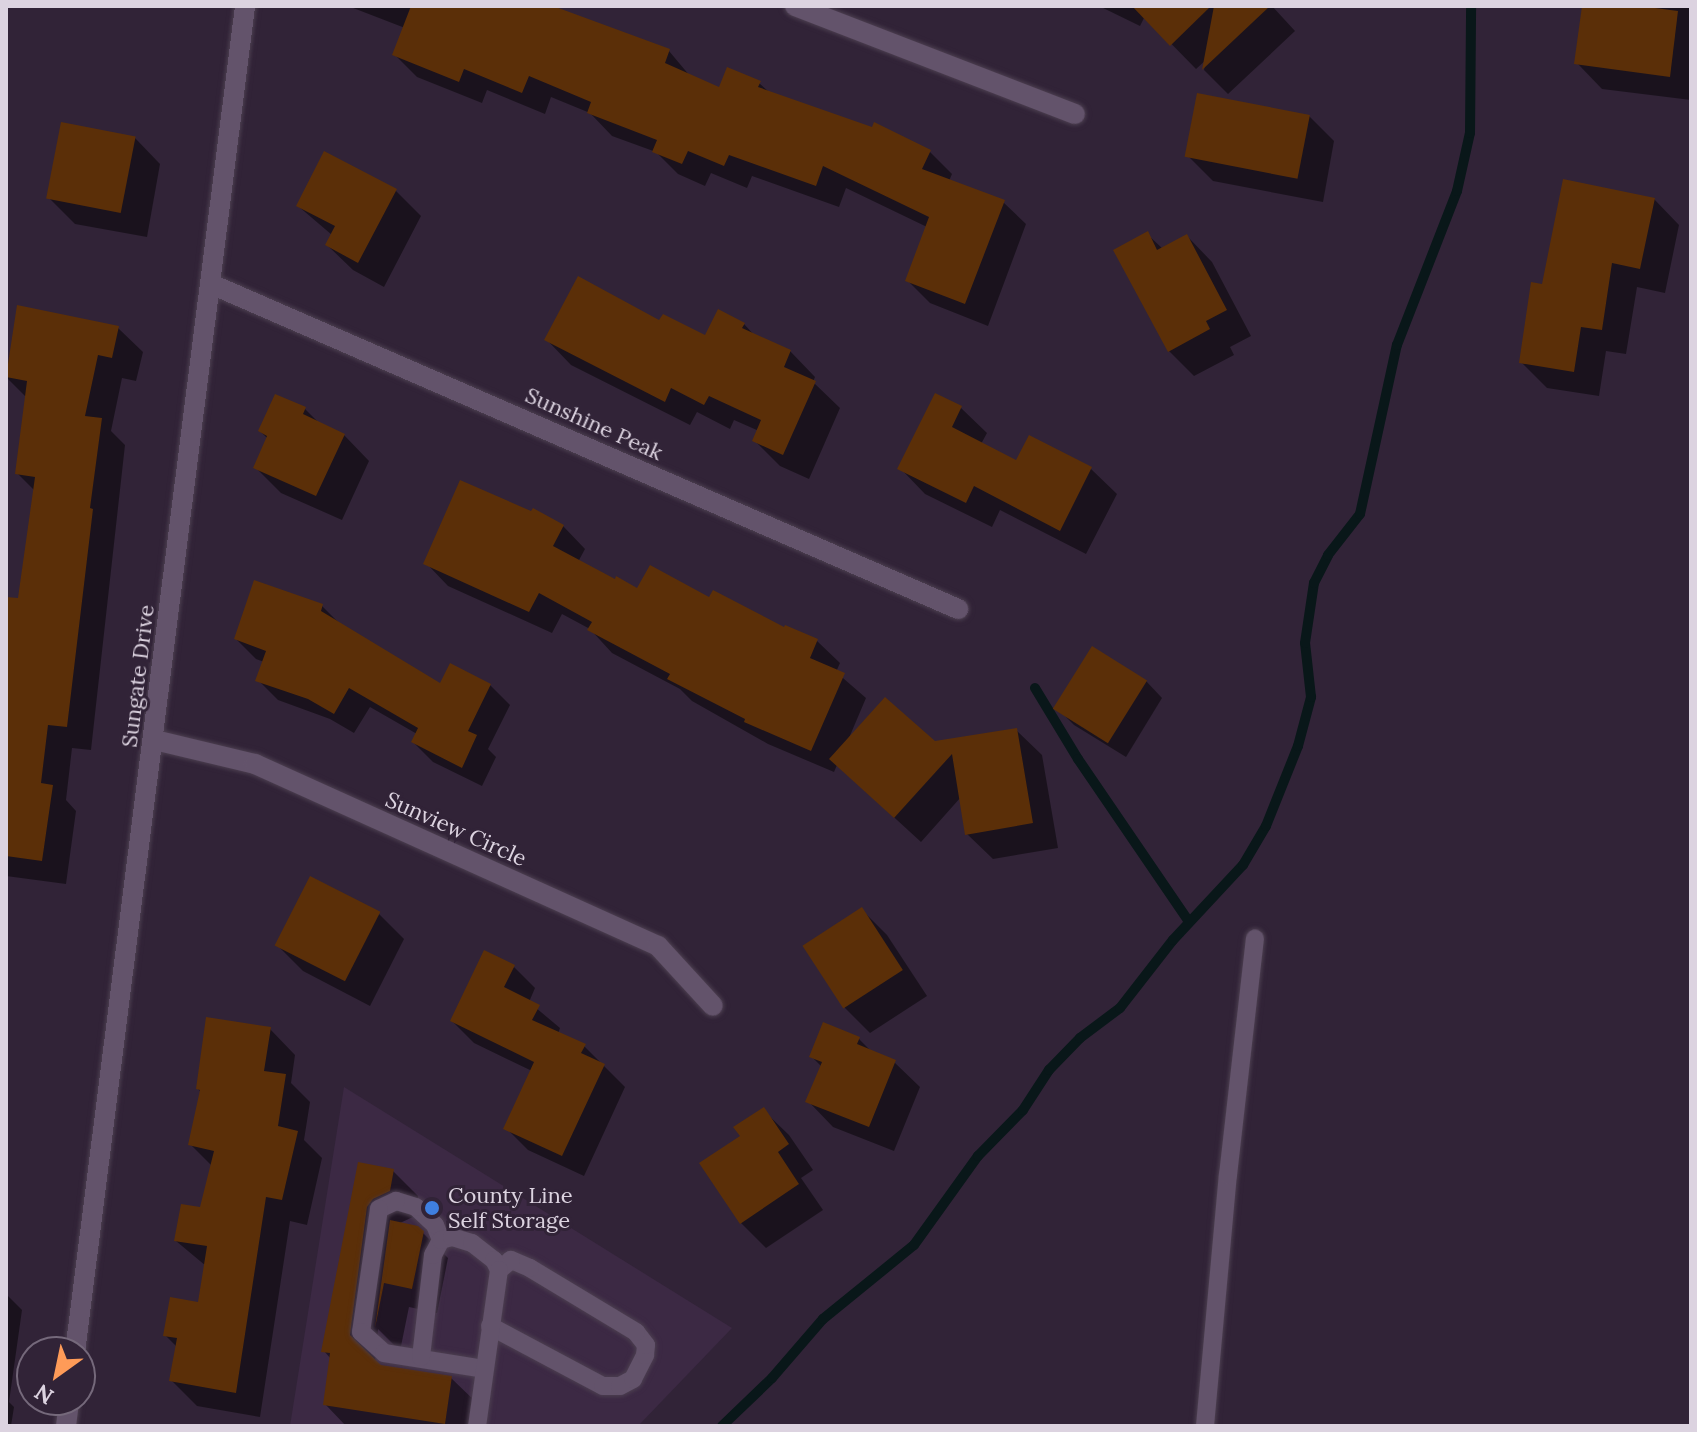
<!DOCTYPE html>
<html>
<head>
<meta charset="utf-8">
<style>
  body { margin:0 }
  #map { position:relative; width:1697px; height:1432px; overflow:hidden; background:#312337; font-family:Lora,serif }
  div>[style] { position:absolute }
  .built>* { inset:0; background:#3c2944 }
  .shadow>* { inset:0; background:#0007 }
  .stream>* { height:10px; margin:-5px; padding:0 5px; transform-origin:5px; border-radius:5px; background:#091719 }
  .building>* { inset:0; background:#5b2f08; transform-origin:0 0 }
  .roads { filter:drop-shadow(0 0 2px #4c3f50) drop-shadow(0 0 2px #4c3f50) }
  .lane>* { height:18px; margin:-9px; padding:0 9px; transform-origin:9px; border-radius:9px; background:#63536b }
  .street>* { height:20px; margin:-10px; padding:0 10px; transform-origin:10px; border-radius:10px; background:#63536b }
  .dots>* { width:22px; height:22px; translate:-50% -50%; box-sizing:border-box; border:4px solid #312337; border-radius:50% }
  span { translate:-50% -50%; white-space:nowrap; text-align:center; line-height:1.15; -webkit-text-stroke:6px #312337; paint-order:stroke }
  .street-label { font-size:22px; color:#dcd3e0 }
  .poi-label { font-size:22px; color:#dcd3e0 }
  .left { translate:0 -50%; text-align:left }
  .frame { position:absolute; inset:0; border:8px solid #dcd3e0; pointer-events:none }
  .north { position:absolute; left:16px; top:1336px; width:80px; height:80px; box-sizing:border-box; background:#312337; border:2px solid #75697b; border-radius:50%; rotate:213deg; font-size:22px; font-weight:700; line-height:32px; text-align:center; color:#dcd3e0 }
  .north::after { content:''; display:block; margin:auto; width:28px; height:36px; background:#fe9b58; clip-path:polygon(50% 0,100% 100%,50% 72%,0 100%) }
</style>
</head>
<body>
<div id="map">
  <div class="built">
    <i style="clip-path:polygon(344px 1087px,732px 1328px,638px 1426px,290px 1426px)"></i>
  </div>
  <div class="shadow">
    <i style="clip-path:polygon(348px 6px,549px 6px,669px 51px,690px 76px,720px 89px,759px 83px,769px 92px,930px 152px,952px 174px,949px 181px,1003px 202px,1026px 224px,988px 326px,930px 303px,907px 280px,927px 227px,846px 188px,839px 207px,752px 176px,747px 188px,711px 173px,705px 186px,678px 174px,656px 152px,612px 136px,590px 113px,551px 97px,545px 114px,487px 90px,482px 103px,417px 77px,394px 54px,405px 28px)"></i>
    <i style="clip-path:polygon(1099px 6px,1150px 6px,1140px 26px)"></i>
    <i style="clip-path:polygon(1164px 6px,1272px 6px,1295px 31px,1228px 94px,1204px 70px,1206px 60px,1196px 69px,1148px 20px)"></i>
    <i style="clip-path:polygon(1584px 6px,1691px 6px,1691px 100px,1602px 89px,1577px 63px)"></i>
    <i style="clip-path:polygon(1309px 116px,1334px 141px,1323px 202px,1213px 181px,1188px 156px)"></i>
    <i style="clip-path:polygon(135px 138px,160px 164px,147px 237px,75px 224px,50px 199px)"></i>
    <i style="clip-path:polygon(396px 191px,421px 216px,384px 287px,353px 270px,327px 245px,332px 235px,298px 206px)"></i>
    <i style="clip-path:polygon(1654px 199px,1679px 225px,1665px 293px,1637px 287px,1626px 354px,1606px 351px,1599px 396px,1547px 388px,1521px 362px,1543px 286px)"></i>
    <i style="clip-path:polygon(1147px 234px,1163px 249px,1187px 236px,1212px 262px,1251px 336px,1230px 347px,1234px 355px,1194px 376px,1169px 351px)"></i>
    <i style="clip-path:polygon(19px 307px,118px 328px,143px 352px,136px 381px,122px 378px,111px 431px,125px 445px,91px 750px,72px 748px,66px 800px,76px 811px,66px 884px,6px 876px,6px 599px,19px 600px,35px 491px,17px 473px,27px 398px,6px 377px)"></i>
    <i style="clip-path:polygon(660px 323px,706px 338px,744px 324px,756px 337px,790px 351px,815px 377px,813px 382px,840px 408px,809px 479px,780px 466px,754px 440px,759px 431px,734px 420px,730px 429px,697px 412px,690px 425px,571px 365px,546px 339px)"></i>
    <i style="clip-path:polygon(936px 395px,961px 408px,987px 433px,981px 444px,1017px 462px,1030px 437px,1091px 469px,1117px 494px,1086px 554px,1000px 510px,992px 527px,925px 494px,900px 468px)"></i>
    <i style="clip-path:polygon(305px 409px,321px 425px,344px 435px,369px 461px,342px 520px,281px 493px,256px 468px,268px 439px,260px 431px)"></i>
    <i style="clip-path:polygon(563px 526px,585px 549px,578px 562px,638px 590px,710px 600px,817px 641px,840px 663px,836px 672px,866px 698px,849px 738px,934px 743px,1016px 730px,1042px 755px,1058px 848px,993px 859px,967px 834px,961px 797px,921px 842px,837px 765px,834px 772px,768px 744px,692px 701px,680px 689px,612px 653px,590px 629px,562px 614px,552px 633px,448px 586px,426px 563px)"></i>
    <i style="clip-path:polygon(322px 606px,342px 626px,441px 686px,490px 685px,510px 705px,488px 749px,496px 757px,482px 786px,433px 762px,413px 742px,417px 734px,370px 707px,354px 733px,330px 719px,278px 700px,258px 680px,264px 662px,256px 659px,236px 639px)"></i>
    <i style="clip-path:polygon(1146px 681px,1162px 698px,1126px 757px,1074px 725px,1057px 708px)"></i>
    <i style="clip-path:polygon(862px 910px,887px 935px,927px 996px,870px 1033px,845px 1008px,806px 947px)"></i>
    <i style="clip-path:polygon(379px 914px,404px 939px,370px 1006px,303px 971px,277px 945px)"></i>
    <i style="clip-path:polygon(514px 967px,535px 988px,529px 1002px,560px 1028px,558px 1034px,584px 1046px,625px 1087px,584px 1176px,528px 1150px,506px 1128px,532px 1071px,474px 1043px,452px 1021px)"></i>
    <i style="clip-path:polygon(270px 1029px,295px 1055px,291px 1083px,310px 1102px,304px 1140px,322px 1158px,307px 1225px,290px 1221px,260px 1417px,197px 1406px,172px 1381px,178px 1348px,165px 1335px,199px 1304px,206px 1266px,176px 1241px,202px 1210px,212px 1166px,190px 1144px,202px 1093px,198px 1089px)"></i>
    <i style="clip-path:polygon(859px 1039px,873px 1053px,894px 1062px,920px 1087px,894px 1151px,833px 1127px,808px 1101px,822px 1067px,811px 1056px)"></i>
    <i style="clip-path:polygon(763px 1110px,789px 1135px,813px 1170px,801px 1178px,823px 1210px,766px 1248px,741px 1223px,742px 1136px)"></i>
    <i style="clip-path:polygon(360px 1164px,393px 1171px,418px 1196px,415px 1216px,398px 1224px,417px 1227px,448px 1258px,437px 1313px,409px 1307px,400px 1351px,378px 1329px,375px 1362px,381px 1367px,451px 1378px,477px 1403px,473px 1426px,346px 1426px,325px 1404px,331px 1359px,324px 1351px)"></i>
    <i style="clip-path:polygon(6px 1294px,22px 1310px,9px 1402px,14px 1407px,11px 1426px,6px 1426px)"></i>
  </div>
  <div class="stream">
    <i style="left:1035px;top:688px;width:83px;rotate:58.8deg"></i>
    <i style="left:1078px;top:759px;width:197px;rotate:55.7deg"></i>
    <i style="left:722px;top:1426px;width:69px;rotate:-43.8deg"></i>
    <i style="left:772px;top:1378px;width:78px;rotate:-49.2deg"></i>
    <i style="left:823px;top:1319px;width:117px;rotate:-39.1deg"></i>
    <i style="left:914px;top:1245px;width:110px;rotate:-54.3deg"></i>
    <i style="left:978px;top:1156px;width:64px;rotate:-45.6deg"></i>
    <i style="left:1023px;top:1110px;width:48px;rotate:-57deg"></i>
    <i style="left:1049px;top:1070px;width:45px;rotate:-45.9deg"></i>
    <i style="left:1080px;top:1038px;width:50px;rotate:-36.9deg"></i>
    <i style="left:1120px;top:1008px;width:86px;rotate:-52.1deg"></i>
    <i style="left:1173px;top:940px;width:103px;rotate:-47deg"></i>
    <i style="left:1243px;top:865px;width:45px;rotate:-59.5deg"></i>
    <i style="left:1266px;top:826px;width:86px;rotate:-68.2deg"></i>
    <i style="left:1298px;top:746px;width:51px;rotate:-75.1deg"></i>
    <i style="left:1311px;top:697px;width:54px;rotate:-96.3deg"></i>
    <i style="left:1305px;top:643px;width:61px;rotate:-81.5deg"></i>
    <i style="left:1314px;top:583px;width:31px;rotate:-63deg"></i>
    <i style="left:1328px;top:555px;width:52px;rotate:-52deg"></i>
    <i style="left:1360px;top:514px;width:173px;rotate:-77.7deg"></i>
    <i style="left:1397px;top:345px;width:165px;rotate:-68.7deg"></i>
    <i style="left:1457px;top:191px;width:59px;rotate:-77.4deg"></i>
    <i style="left:1470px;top:133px;width:127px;rotate:-89.5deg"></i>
  </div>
  <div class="building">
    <i style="clip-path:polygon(411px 6px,553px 6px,670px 49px,665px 63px,719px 87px,727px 67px,761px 81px,758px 87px,872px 127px,874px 122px,931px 150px,922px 169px,1005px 200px,965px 304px,905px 281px,929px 217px,823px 166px,816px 186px,729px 155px,724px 166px,688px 151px,682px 164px,652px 152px,657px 140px,587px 113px,591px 102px,529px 76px,522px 93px,464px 69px,459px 82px,392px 55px)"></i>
    <i style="clip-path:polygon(1132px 6px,1211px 6px,1170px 46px)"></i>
    <i style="clip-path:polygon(1214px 6px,1270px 6px,1202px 70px)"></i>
    <i style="clip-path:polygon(1582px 6px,1640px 6px,1678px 11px,1670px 77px,1574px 64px)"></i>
    <i style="left:1197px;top:93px;width:115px;height:65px;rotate:11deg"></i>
    <i style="left:61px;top:122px;width:76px;height:78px;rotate:11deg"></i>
    <i style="clip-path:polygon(324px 151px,397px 189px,358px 263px,325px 245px,335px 226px,296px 206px)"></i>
    <i style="clip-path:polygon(1563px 179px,1655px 198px,1640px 269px,1612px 263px,1602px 330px,1581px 327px,1574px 372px,1519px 363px,1531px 282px,1542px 284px)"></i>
    <i style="clip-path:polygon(1148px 231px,1157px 250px,1187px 234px,1227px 310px,1206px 321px,1210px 329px,1168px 352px,1113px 250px)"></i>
    <i style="clip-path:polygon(578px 276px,659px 320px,663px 314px,705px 335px,718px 309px,745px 323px,742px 328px,791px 350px,784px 367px,816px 381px,783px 455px,752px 441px,761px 420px,709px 396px,704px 405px,671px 388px,665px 402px,544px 340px)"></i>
    <i style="clip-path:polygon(17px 305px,119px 326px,112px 358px,98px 355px,85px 416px,102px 418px,90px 508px,93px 509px,67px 727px,48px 725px,41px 783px,53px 785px,42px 861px,6px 856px,6px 597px,18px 598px,35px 477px,15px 474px,27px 381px,6px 377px)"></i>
    <i style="clip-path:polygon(935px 393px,962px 406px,952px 427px,1016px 460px,1029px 435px,1092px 467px,1060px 531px,974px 486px,966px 503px,897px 469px)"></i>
    <i style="clip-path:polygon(275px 394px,306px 407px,303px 414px,345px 434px,316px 496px,253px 468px,267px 436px,258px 431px)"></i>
    <i style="clip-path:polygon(460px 480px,531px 511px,533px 508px,564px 525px,553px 546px,615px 579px,616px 576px,637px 588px,650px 565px,709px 597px,713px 590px,784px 627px,785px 625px,818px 639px,810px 658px,845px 673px,811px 751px,744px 722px,745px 719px,667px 679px,670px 674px,587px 630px,592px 622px,539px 593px,529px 612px,423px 564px)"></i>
    <i style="clip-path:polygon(254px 580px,323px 604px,321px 611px,440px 683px,450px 663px,491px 684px,468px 731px,477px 735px,462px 768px,411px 742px,418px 728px,349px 688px,334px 714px,308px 699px,255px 681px,266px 651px,234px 639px)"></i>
    <i style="left:1092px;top:646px;width:65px;height:74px;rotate:32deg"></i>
    <i style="clip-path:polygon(885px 697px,935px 741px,1017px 728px,1033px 823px,965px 835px,952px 754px,894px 818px,829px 759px)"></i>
    <i style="left:310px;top:876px;width:79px;height:78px;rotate:27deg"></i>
    <i style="left:862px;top:907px;width:75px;height:71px;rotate:57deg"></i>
    <i style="clip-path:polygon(484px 950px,515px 965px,504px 987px,540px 1005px,532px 1020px,586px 1044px,581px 1053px,605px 1064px,562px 1156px,503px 1129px,534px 1062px,450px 1021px)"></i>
    <i style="clip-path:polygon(206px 1017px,271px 1027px,264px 1071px,286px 1074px,278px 1126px,298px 1131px,282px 1200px,266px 1197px,236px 1393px,169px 1381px,177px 1338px,163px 1336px,170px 1297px,198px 1302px,207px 1246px,174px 1241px,181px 1204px,200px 1207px,214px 1151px,188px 1145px,200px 1090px,196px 1089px)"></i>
    <i style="clip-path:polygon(823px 1022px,860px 1037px,857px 1044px,896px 1060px,869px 1127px,805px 1102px,822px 1062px,809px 1057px)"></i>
    <i style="clip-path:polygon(764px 1107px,789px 1144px,778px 1152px,799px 1184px,740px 1224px,699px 1163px,740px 1136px,733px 1127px)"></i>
    <i style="clip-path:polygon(358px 1162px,394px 1169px,390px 1191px,373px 1199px,367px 1207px,350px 1335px,381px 1365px,452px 1376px,445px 1424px,323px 1405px,330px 1353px,321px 1352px)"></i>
    <i style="clip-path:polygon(390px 1220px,418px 1226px,424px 1231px,412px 1289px,384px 1283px,375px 1328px)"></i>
  </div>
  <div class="roads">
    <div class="lane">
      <i style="left:441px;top:1240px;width:16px;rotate:-112deg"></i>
      <i style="left:435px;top:1225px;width:26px;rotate:-137deg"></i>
      <i style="left:416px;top:1207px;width:21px;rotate:-163deg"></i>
      <i style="left:396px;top:1201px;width:19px;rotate:155deg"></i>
      <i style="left:379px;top:1209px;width:124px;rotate:98.3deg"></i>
      <i style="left:361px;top:1332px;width:31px;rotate:42deg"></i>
      <i style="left:384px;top:1353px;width:101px;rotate:9.1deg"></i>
      <i style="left:490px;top:1326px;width:128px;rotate:28deg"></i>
      <i style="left:603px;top:1386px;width:17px"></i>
      <i style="left:620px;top:1386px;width:15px;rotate:-28deg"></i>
      <i style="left:633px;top:1379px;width:27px;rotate:-63deg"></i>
      <i style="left:645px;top:1355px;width:10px;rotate:-84deg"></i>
      <i style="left:646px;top:1345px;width:16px;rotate:-128deg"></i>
      <i style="left:636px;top:1332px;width:124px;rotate:-148.9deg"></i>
      <i style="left:530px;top:1268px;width:21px;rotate:-157deg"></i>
      <i style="left:511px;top:1260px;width:16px;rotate:140deg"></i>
      <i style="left:421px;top:1357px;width:103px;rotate:-83.3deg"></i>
      <i style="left:433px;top:1255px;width:17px;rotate:-62deg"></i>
      <i style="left:441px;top:1240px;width:11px;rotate:-15deg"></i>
      <i style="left:452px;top:1237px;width:21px;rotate:17deg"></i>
      <i style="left:472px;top:1243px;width:28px;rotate:38deg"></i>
      <i style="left:494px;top:1260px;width:11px;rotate:63deg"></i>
      <i style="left:499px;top:1270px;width:158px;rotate:98deg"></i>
      <i style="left:1205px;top:1426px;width:252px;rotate:-84.8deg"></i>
      <i style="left:1228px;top:1175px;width:238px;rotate:-83.5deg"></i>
    </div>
    <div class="street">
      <i style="left:795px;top:6px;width:300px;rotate:21.1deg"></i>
      <i style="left:211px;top:284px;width:815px;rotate:23.51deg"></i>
      <i style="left:155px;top:740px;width:103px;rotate:13.5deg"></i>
      <i style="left:255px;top:764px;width:442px;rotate:24.3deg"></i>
      <i style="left:658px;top:946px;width:81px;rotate:47.5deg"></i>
      <i style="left:75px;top:1352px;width:1357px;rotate:-82.8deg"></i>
      <i style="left:66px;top:1426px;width:26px;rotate:-83deg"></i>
    </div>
  </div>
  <div class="dots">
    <i style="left:432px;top:1208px;background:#3f7fe0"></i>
  </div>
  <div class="street-label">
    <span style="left:594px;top:424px;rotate:24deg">Sunshine Peak</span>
    <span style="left:138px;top:676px;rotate:-83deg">Sungate Drive</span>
    <span style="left:456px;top:829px;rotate:24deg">Sunview Circle</span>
  </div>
  <div class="poi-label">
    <span class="left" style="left:448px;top:1208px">County Line<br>Self Storage</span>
  </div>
  <div class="frame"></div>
  <div class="north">N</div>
</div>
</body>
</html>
